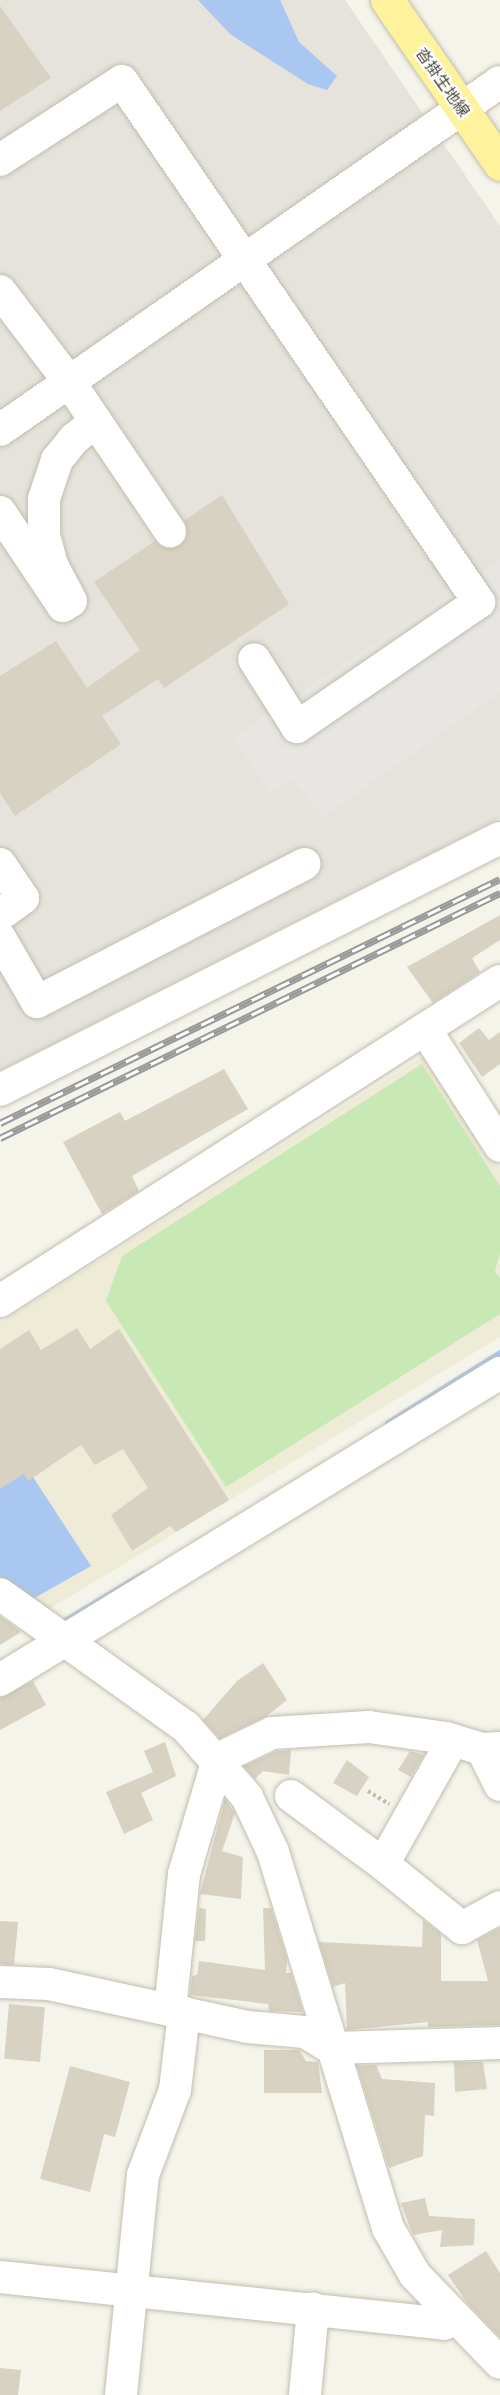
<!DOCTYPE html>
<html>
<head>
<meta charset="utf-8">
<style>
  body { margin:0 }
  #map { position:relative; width:500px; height:2395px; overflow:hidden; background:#f5f4eb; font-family:"Golos Text","Noto Sans JP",sans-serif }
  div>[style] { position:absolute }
  .industrial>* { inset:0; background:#e5e3dc }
  .education>* { inset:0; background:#eeecd6 }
  .green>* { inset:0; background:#c8e9b5 }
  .parking>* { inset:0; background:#e7e6e2 }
  .water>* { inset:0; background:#a9c7f1 }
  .stream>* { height:7px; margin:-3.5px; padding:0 3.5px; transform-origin:3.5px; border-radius:3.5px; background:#a9c7f1 }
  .building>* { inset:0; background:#d7d2c1; transform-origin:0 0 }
  .path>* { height:4px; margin-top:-2px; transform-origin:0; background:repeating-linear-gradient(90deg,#c3bd9f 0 3px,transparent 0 6px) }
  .roads { filter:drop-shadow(0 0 2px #c1beae) drop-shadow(0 0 2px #c1beae) }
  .minor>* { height:32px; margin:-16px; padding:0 16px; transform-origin:16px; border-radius:16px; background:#fff }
  .major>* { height:33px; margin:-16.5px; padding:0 16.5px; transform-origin:16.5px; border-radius:16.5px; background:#fef39c }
  .rail>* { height:7px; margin-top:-3.5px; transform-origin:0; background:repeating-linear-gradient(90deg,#fff 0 14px,#999 0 28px); box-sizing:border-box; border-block:2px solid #999 }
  span { translate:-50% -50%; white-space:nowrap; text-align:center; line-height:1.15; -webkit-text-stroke:4.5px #fff; paint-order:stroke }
  .street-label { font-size:16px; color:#4a4639 }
</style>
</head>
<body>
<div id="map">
  <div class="industrial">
    <i style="clip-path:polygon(0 0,345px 0,500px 226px,500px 818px,0 1071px)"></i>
  </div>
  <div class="education">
    <i style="clip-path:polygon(426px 1054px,500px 1169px,500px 1337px,44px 1612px,0 1579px,0 1323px)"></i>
  </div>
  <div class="green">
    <i style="clip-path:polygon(422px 1064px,500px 1186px,500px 1253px,495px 1271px,500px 1278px,500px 1314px,226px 1487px,106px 1301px,122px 1256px)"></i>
  </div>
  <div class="parking">
    <i style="clip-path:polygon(500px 560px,500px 692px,323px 817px,292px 779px,271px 793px,232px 738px)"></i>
  </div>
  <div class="water">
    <i style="clip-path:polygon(198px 0,280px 0,299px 42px,337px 76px,327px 90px,308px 84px,230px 34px)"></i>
    <i style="clip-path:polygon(4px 1441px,28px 1480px,33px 1477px,91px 1566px,31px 1600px,0 1578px,0 1444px)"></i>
  </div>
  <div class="stream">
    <i style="left:388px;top:1423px;width:132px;rotate:-32deg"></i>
    <i style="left:58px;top:1625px;width:99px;rotate:-31deg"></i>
  </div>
  <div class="building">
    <i style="clip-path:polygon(0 6px,51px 78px,0 111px)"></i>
    <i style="clip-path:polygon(222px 495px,289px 604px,164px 688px,158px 679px,102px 716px,121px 744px,15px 816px,0 793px,0 676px,56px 641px,87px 688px,140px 650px,94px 582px,155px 541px,163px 547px,180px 546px,186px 538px,185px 520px)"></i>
    <i style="clip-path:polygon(500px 915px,500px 940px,472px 958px,480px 972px,433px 1003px,407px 967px)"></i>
    <i style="clip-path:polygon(479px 1028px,489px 1040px,500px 1032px,500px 1064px,482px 1077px,459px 1043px)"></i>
    <i style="clip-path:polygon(224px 1069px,248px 1109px,132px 1176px,139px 1191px,102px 1214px,63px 1142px,120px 1112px,125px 1121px)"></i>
    <i style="clip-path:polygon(77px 1328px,90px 1349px,119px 1329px,229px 1500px,176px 1532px,170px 1526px,132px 1551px,111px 1515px,148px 1488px,123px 1449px,95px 1465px,81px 1445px,28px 1481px,24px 1474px,0 1489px,0 1349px,29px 1330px,41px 1350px)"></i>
    <i style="clip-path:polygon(0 1616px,21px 1632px,0 1645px)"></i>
    <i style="clip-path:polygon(263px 1663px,287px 1700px,267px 1716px,220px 1738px,203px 1720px,237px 1681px)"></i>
    <i style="clip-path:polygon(33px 1681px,46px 1705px,0 1730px,0 1698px)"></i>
    <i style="clip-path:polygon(165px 1742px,176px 1776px,141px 1793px,153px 1820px,124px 1834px,106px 1792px,153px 1772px,144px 1751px)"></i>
    <i style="clip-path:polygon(291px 1750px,289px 1775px,263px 1771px,255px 1779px,244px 1766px,277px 1751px)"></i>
    <i style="clip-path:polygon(410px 1751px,424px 1755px,411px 1777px,398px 1770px)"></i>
    <i style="clip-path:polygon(347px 1760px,369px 1777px,357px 1796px,333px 1783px)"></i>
    <i style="clip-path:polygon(225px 1799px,235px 1813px,222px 1851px,243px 1857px,241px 1899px,200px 1894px)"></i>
    <i style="clip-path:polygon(199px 1908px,206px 1909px,205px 1941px,195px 1941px)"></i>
    <i style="clip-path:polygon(263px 1908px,271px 1908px,287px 1959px,286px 1973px,291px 1973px,303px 2012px,269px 2011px,268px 2004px,190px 1995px,192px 1976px,197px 1975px,199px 1961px,265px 1970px)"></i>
    <i style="clip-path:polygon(423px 1920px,441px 1934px,441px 1981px,488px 1981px,477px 1940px,500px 1928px,500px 2025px,428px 2027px,428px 2022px,347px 2030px,345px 1983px,333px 1987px,319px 1942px,422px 1947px)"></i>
    <i style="clip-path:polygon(0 1921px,18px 1922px,14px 1965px,0 1964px)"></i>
    <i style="left:9px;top:2004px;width:36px;height:55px;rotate:5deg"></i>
    <i style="clip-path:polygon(264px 2050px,299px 2050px,306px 2061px,318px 2062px,322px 2093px,264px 2093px)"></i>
    <i style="clip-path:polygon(454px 2062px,483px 2062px,487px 2089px,455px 2092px)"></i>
    <i style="clip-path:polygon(376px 2065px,382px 2079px,435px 2083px,434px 2116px,425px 2115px,423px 2156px,389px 2168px,357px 2066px)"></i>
    <i style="clip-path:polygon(70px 2066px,130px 2082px,115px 2137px,104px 2134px,90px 2192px,40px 2179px)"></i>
    <i style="clip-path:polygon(425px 2198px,429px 2216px,475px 2219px,474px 2245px,440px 2247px,442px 2230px,413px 2235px,401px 2203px)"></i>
    <i style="clip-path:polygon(486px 2251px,500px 2273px,500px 2337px,468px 2304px,448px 2275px)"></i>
    <i style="clip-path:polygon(0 2368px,21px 2370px,18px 2395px,0 2395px)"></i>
  </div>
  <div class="path">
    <i style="left:368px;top:1791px;width:25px;rotate:32deg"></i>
  </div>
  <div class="roads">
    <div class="minor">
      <i style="left:0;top:160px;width:145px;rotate:-32.9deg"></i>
      <i style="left:122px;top:81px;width:632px;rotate:55.58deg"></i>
      <i style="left:479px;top:602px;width:221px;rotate:145.5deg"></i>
      <i style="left:297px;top:727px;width:80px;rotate:-122.3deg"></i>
      <i style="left:0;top:291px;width:116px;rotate:52.7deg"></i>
      <i style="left:70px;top:383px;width:179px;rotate:56deg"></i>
      <i style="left:0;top:430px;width:609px;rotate:-34.84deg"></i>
      <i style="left:0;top:512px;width:113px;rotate:56.2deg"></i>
      <i style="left:63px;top:606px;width:9px;rotate:-32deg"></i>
      <i style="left:71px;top:601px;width:41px;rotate:-117.8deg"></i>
      <i style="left:52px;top:565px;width:31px;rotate:-105deg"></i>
      <i style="left:44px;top:535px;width:36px;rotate:-90deg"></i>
      <i style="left:44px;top:499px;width:41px;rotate:-71.6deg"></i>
      <i style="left:57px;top:460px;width:27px;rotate:-51deg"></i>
      <i style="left:74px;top:439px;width:28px;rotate:-39deg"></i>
      <i style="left:0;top:864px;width:41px;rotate:55.9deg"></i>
      <i style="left:23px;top:898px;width:29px;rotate:144deg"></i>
      <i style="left:0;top:938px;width:74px;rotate:60deg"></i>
      <i style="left:37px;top:1002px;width:301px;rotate:-27.3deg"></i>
      <i style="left:425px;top:1029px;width:139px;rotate:57.3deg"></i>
      <i style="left:0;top:1090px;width:560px;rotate:-26.75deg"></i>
      <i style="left:0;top:1301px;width:594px;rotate:-32.62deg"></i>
      <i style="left:0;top:1594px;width:229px;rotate:35.6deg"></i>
      <i style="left:186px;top:1727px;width:93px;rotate:48.9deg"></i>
      <i style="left:247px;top:1797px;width:61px;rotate:64.7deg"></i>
      <i style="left:273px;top:1852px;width:393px;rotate:73deg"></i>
      <i style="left:388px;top:2228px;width:54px;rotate:60.1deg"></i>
      <i style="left:415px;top:2275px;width:122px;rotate:46deg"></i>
      <i style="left:0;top:1680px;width:587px;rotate:-31.55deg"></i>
      <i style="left:453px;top:1740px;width:142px;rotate:119.4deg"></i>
      <i style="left:383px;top:1864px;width:102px;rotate:39deg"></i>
      <i style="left:462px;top:1928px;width:43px;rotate:-28.9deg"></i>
      <i style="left:482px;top:1749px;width:40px;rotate:63.4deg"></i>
      <i style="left:291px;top:1796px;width:114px;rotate:36.5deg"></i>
      <i style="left:0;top:1982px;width:49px;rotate:2.3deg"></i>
      <i style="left:49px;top:1984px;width:204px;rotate:12.2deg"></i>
      <i style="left:248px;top:2027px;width:57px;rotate:5deg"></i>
      <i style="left:305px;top:2032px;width:31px;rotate:31deg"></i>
      <i style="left:332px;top:2048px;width:168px;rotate:-1.7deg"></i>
      <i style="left:170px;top:2010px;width:137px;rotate:-84.1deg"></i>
      <i style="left:184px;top:1874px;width:120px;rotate:-73.5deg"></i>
      <i style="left:218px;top:1759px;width:60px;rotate:-25.7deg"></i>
      <i style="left:272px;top:1733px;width:97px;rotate:-3.5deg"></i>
      <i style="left:369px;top:1727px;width:78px;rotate:8.1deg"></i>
      <i style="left:446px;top:1738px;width:38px;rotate:17deg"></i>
      <i style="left:482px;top:1749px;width:18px;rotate:-3deg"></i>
      <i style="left:0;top:2277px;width:446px;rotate:6deg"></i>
      <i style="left:444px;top:2324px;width:13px;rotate:-27deg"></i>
      <i style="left:121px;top:2395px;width:221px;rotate:-84.3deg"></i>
      <i style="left:143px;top:2175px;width:91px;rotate:-69.4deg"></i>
      <i style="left:175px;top:2090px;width:78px;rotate:-83.3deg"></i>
      <i style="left:305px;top:2395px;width:87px;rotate:-84.7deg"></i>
    </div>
    <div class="major">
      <i style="left:387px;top:0;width:199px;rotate:55.4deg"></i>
    </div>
  </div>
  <div class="rail">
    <i style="left:0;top:1123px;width:556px;rotate:-26.01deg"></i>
    <i style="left:0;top:1138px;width:557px;rotate:-26.1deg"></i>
  </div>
  <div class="street-label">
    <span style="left:443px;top:82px;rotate:55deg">沓掛生地線</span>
  </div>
</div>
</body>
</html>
